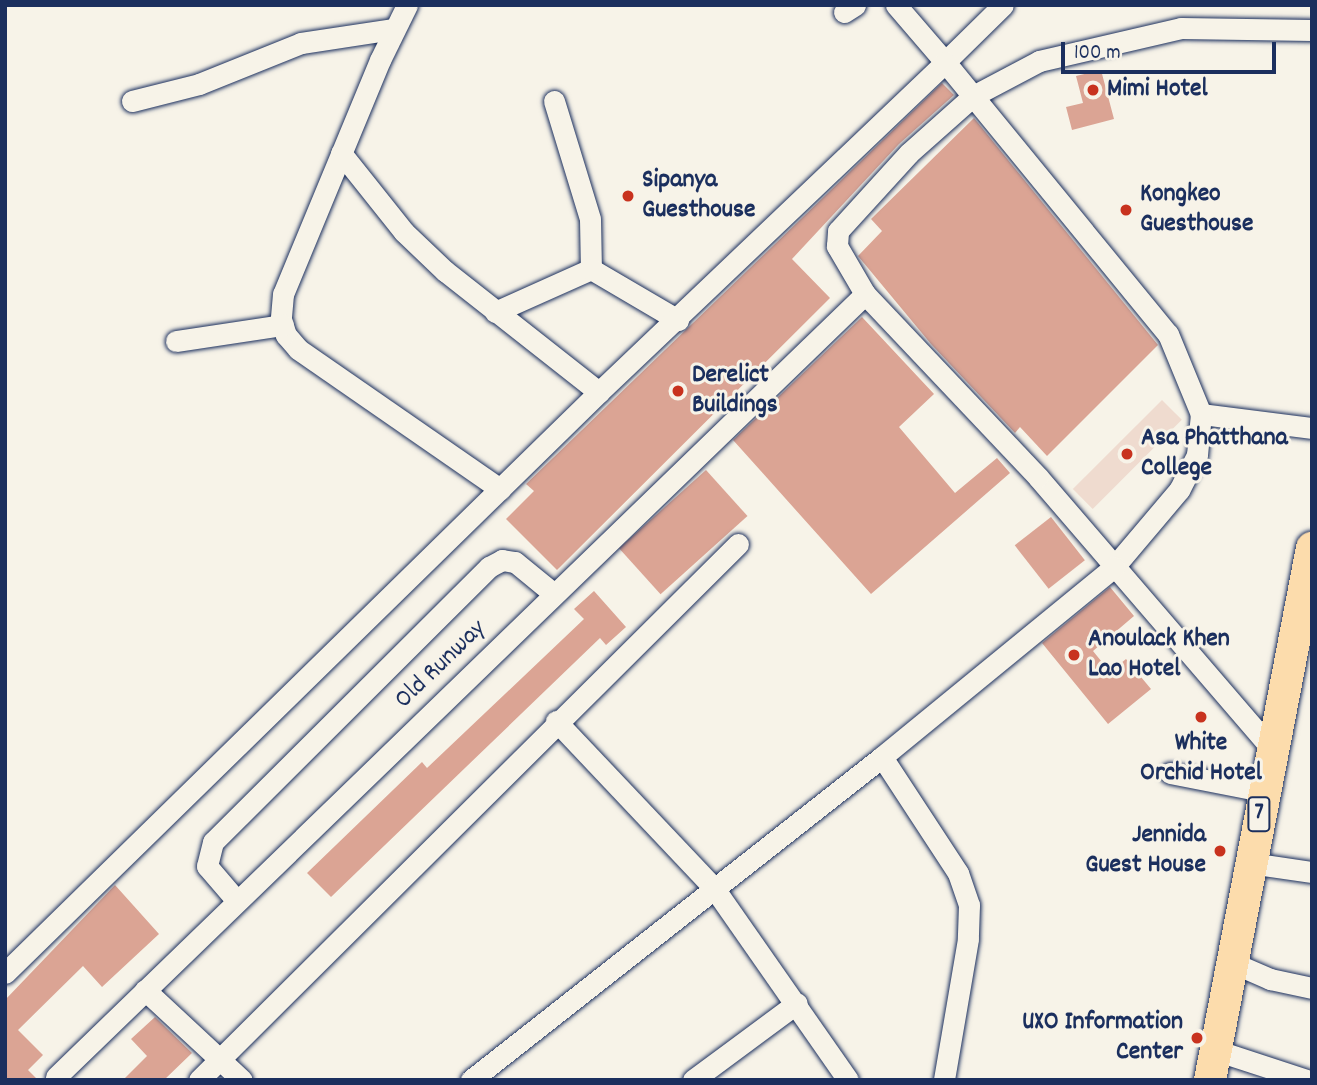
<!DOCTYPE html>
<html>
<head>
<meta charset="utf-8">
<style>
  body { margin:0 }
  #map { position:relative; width:1317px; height:1085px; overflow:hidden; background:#f7f3e8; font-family:Dekko,sans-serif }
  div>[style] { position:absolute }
  .built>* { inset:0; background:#efdbcf; transform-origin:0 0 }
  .building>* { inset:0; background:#dba494; transform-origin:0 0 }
  .roads { filter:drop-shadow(0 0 2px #1b2f5e) drop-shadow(0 0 2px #1b2f5e) }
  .minor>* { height:21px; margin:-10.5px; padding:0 10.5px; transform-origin:10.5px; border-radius:10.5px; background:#f7f3e8 }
  .highway>* { height:32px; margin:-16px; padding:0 16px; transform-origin:16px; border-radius:16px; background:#fcdcac }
  .dots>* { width:19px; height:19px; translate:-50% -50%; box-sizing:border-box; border:4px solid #f7f3e8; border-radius:50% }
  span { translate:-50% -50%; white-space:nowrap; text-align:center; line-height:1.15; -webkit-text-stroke:6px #f7f3e8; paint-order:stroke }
  .shield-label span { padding:2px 5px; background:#f7f3e8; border:2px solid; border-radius:5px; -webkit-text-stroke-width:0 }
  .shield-label { font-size:24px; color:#1b2f5e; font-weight:700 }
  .poi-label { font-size:26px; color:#1b2f5e; font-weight:700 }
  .left { translate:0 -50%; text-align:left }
  .right { translate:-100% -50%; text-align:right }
  .street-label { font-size:26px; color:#1b2f5e }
  .frame { position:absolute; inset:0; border:7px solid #1b2f5e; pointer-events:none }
  .scale { position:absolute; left:1061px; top:42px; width:215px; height:32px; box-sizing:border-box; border:4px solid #1b2f5e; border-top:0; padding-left:9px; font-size:21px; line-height:24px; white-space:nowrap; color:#1b2f5e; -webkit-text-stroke:5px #f7f3e8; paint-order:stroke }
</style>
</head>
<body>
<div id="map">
  <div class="built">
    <i style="left:1162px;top:400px;width:28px;height:126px;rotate:45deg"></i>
  </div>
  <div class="building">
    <i style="clip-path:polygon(1101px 70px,1114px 119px,1072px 130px,1066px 107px,1083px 103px,1076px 76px)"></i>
    <i style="clip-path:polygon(942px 83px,954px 95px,899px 144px,792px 259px,830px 298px,557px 570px,506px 519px,534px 491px,526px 484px)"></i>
    <i style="clip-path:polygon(974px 118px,1158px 345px,1047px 456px,1020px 427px,1015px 433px,931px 344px,858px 256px,882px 231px,871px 219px)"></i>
    <i style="clip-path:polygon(862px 317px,934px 394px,899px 427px,955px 493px,997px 458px,1010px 473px,871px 594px,733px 440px)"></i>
    <i style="left:706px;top:470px;width:62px;height:117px;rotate:48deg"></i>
    <i style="left:1051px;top:517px;width:55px;height:46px;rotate:52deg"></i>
    <i style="clip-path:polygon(1110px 587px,1134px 616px,1093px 651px,1110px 672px,1126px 659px,1151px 689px,1108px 724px,1042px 643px)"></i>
    <i style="clip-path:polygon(594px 591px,626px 627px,606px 645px,600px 638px,331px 897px,307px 873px,422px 762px,427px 768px,584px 619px,574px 609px)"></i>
    <i style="clip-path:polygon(115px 885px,159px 934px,102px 987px,83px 966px,18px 1030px,43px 1055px,28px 1070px,38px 1080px,5px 1080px,5px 1000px)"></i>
    <i style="clip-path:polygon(155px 1017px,192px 1053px,164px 1080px,123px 1080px,147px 1056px,131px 1039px)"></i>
  </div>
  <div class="roads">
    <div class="minor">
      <i style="left:407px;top:5px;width:61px;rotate:116.1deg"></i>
      <i style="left:380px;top:60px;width:253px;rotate:112.5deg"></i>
      <i style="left:283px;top:294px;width:25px;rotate:95deg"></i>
      <i style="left:281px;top:319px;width:17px;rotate:73deg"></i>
      <i style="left:286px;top:335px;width:18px;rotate:49deg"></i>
      <i style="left:298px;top:349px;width:246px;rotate:34.7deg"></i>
      <i style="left:896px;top:5px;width:75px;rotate:49.3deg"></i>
      <i style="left:945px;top:62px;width:81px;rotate:-44.5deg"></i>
      <i style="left:844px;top:12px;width:13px;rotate:-32deg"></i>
      <i style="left:132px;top:101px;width:69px;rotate:-14.2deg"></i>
      <i style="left:199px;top:84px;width:110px;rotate:-21.9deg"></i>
      <i style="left:301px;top:43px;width:94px;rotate:-8.6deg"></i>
      <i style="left:554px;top:101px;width:123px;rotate:73deg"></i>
      <i style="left:590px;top:219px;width:50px;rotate:88.9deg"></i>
      <i style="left:341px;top:153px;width:101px;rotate:51.4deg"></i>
      <i style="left:404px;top:232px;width:57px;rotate:43.6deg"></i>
      <i style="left:445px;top:271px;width:196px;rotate:38.2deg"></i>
      <i style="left:495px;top:312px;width:105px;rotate:-24.1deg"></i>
      <i style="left:591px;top:269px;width:101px;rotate:30.4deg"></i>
      <i style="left:176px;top:341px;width:108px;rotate:-8.5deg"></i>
      <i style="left:1201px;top:414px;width:112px;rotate:7.2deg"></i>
      <i style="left:556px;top:721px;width:230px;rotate:46.6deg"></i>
      <i style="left:714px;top:888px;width:234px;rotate:55.1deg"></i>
      <i style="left:1271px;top:748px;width:357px;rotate:-130.7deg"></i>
      <i style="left:1038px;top:477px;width:252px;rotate:-133.4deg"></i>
      <i style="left:865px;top:294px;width:56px;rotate:-120.3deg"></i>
      <i style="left:837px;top:246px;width:15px;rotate:-86deg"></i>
      <i style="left:838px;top:231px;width:105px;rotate:-47.7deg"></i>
      <i style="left:909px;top:153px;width:86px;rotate:-41.7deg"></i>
      <i style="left:973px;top:96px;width:75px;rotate:-27.9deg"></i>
      <i style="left:1039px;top:61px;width:146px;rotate:-13.1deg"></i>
      <i style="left:1181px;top:28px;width:131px;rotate:0.9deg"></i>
      <i style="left:882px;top:757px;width:139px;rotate:56.8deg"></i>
      <i style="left:958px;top:873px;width:34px;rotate:71deg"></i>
      <i style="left:969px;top:905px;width:34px;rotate:92deg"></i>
      <i style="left:968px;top:939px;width:143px;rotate:99.7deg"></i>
      <i style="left:1170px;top:773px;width:95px;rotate:11deg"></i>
      <i style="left:1250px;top:863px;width:63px;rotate:8.3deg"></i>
      <i style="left:237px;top:901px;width:46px;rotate:-130.6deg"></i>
      <i style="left:207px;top:866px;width:25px;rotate:-76deg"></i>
      <i style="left:213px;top:842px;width:390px;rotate:-44.9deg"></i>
      <i style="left:489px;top:567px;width:15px;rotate:-28deg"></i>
      <i style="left:502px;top:560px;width:13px;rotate:9deg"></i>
      <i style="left:515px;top:562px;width:50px;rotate:39.4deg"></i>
      <i style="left:1231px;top:962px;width:43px;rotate:23.6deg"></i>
      <i style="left:1270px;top:979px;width:43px;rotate:12.1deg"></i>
      <i style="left:5px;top:973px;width:831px;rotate:-44.37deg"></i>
      <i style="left:599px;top:392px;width:478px;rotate:-43.6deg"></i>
      <i style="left:945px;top:62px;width:352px;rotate:50.7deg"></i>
      <i style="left:1168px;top:334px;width:87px;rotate:67.6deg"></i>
      <i style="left:1201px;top:414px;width:41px;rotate:95.6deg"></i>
      <i style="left:1197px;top:455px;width:39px;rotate:117deg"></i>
      <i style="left:1179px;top:490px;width:101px;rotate:130.2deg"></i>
      <i style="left:1114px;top:567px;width:300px;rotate:140.7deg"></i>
      <i style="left:882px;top:757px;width:523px;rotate:141.84deg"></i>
      <i style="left:145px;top:990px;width:132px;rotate:42.9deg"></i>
      <i style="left:1215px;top:1050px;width:97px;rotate:18.1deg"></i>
      <i style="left:56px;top:1077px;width:1126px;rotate:-44.06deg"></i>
      <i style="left:199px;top:1080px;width:760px;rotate:-44.84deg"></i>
      <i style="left:693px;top:1080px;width:129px;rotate:-36.5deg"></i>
    </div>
    <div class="highway">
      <i style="left:1210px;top:1080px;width:542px;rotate:-79.15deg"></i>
    </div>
  </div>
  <div class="dots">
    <i style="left:1093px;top:90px;background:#c8321e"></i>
    <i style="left:628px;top:196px;background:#c8321e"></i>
    <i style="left:1126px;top:210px;background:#c8321e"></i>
    <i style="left:678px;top:391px;background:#c8321e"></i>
    <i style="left:1127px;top:454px;background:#c8321e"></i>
    <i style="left:1074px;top:655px;background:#c8321e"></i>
    <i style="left:1201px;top:717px;background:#c8321e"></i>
    <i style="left:1220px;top:851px;background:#c8321e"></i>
    <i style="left:1197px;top:1038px;background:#c8321e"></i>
  </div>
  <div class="shield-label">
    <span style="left:1259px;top:814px">7</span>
  </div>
  <div class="poi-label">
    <span class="left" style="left:1107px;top:90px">Mimi Hotel</span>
    <span class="left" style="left:642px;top:196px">Sipanya<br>Guesthouse</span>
    <span class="left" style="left:1140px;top:210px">Kongkeo<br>Guesthouse</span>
    <span class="left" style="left:692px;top:391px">Derelict<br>Buildings</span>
    <span class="left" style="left:1141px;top:454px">Asa Phatthana<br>College</span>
    <span class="left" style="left:1088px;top:655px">Anoulack Khen<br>Lao Hotel</span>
    <span style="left:1201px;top:759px">White<br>Orchid Hotel</span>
    <span class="right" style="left:1206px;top:851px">Jennida<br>Guest House</span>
    <span class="right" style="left:1183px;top:1038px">UXO Information<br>Center</span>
  </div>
  <div class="street-label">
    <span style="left:441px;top:665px;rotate:-44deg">Old Runway</span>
  </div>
  <div class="frame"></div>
  <div class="scale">100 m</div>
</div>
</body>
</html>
